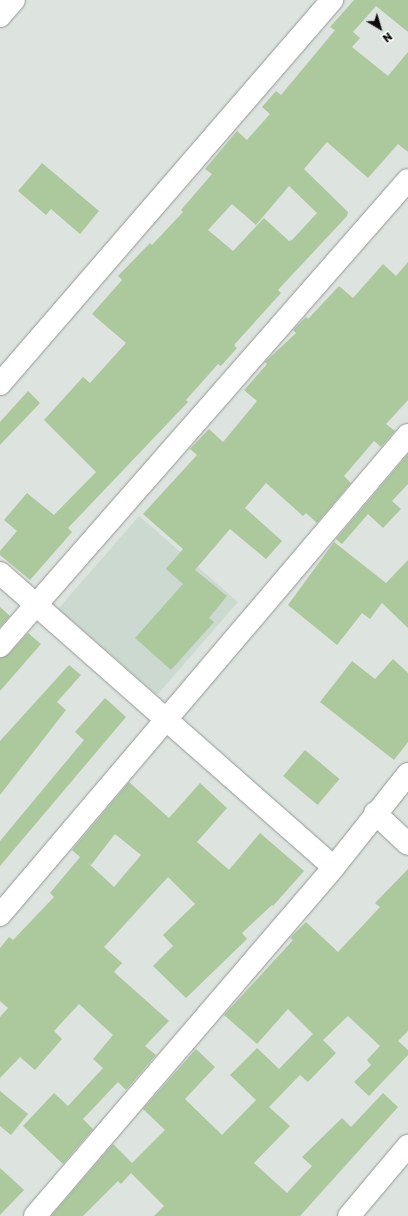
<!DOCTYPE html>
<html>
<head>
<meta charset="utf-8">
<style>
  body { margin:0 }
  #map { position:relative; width:408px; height:1216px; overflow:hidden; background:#dde3df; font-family:"Golos Text",sans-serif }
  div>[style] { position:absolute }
  .built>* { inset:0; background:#cbd9d0; transform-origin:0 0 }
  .building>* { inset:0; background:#acc89d; transform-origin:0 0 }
  .roads { filter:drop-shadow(0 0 1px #929894) drop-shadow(0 0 1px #929894) }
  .minor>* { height:22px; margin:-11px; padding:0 11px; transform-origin:11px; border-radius:11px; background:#fff }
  span { translate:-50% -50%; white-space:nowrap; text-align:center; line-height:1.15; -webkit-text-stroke:3px #fff; paint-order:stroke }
  .north { position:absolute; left:360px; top:8px; width:40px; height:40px; -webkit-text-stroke:3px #fff; paint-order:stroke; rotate:142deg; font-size:11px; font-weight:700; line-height:16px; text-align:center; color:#0c0e0d }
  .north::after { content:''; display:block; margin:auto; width:14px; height:18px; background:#0c0e0d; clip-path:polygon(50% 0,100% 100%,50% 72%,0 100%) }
</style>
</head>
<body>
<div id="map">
  <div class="built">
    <i style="left:139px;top:516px;width:131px;height:123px;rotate:41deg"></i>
  </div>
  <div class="building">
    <i style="clip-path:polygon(evenodd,354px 0,408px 0,408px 32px,376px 6px,353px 32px,360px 38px,352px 47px,388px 76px,408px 52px,408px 152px,398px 144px,368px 178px,327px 142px,304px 169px,348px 212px,347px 216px,278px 290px,281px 293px,234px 345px,237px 348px,221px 366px,218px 364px,186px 400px,188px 402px,68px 528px,72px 532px,30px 580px,0 555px,0 551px,17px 531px,4px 520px,27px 493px,54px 515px,96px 472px,44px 420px,83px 377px,90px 383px,126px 343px,92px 314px,122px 280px,118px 276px,150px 243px,152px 245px,183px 212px,181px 210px,212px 174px,205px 169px,237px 131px,247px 140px,270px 114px,262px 107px,276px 91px,281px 95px,326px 41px,335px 30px,330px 27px,354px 0,289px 186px,317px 213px,292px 240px,289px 241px,264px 218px,233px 251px,208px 230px,232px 204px,256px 225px,289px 186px)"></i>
    <i style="clip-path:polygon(42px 163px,99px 211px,80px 234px,51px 209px,46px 215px,18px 191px)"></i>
    <i style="clip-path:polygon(408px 262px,408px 400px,386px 424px,395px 431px,381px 447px,374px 441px,344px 476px,351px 483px,317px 523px,306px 513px,303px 516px,266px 483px,245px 508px,282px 541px,266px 559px,230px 529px,195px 570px,227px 596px,209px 618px,214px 622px,171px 670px,135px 638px,183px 584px,166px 569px,183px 549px,143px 514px,197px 455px,190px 449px,209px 429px,223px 442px,257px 401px,244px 390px,267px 364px,265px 362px,296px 333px,293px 330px,306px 317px,308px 319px,339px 286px,353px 298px,383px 264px,396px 276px)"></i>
    <i style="clip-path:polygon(28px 391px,40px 403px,0 445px,0 422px)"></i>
    <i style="clip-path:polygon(408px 454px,408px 484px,392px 501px,401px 509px,383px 528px,368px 514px,342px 544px,336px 539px)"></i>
    <i style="clip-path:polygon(334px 542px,386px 583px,408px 560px,408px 628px,382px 603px,370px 619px,362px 613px,337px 645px,288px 605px)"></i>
    <i style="clip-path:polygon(0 607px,10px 616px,0 627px)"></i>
    <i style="clip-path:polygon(28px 633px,41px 644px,0 691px,0 658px,9px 654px)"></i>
    <i style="clip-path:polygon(393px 659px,408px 673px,408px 742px,394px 760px,320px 702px,352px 661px,375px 679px)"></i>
    <i style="clip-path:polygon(69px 665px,81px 675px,57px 702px,66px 710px,0 795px,0 741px)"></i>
    <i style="clip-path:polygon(105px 698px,126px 717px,0 866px,0 841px,84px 740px,75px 732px)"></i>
    <i style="left:305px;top:750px;width:45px;height:34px;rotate:40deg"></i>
    <i style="clip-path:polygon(evenodd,129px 782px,169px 818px,200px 783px,227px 808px,197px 842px,229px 870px,260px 833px,304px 871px,273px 906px,272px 905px,242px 933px,247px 939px,186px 998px,153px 966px,173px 946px,163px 935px,195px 904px,168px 877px,104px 947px,122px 963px,114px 972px,169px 1021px,145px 1046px,156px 1055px,126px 1090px,118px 1082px,83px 1119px,93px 1129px,63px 1164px,23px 1126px,54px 1093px,68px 1106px,103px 1068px,93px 1059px,113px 1035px,79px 1004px,54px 1031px,62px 1039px,35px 1070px,20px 1057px,0 1078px,0 1017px,8px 1008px,0 1001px,0 948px,9px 937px,13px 940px,54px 897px,50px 893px,80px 857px,72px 850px,129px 782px,115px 834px,141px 855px,114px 887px,86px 861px,91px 865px,115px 834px)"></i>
    <i style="clip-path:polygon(408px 869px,408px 1031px,398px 1041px,408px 1050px,408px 1055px,369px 1096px,354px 1082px,371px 1065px,367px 1060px,380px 1046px,348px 1016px,323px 1040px,336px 1053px,308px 1082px,300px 1075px,269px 1107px,290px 1126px,254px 1163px,287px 1193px,312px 1166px,302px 1157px,342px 1118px,351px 1127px,383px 1093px,398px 1107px,300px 1216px,154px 1216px,164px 1206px,131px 1173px,121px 1184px,118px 1181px,83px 1216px,51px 1216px,113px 1144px,132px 1163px,165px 1130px,143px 1109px,196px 1049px,215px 1067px,185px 1099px,222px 1135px,256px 1100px,230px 1075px,257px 1048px,279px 1069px,313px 1034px,288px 1009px,257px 1044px,224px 1015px,293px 940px,290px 938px,306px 922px,338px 952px,380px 907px,375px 903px)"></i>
    <i style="clip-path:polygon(0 1091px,28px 1114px,11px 1135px,0 1126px)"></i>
    <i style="clip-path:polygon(0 1168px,24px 1190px,0 1215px)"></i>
  </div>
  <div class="roads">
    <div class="minor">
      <i style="left:0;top:16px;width:21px;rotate:-49deg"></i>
      <i style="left:0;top:384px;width:508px;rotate:-49.15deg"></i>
      <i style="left:0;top:573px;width:445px;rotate:41.4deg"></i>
      <i style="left:0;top:646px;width:619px;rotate:-48.8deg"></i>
      <i style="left:375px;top:813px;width:45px;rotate:43.2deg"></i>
      <i style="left:0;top:915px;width:630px;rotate:-49.64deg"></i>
      <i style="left:35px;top:1216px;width:460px;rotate:-49.4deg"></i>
      <i style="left:334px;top:867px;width:119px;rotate:-51.5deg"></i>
      <i style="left:349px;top:1216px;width:92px;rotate:-49.9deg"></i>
    </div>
  </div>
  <div class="north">N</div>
</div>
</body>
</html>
